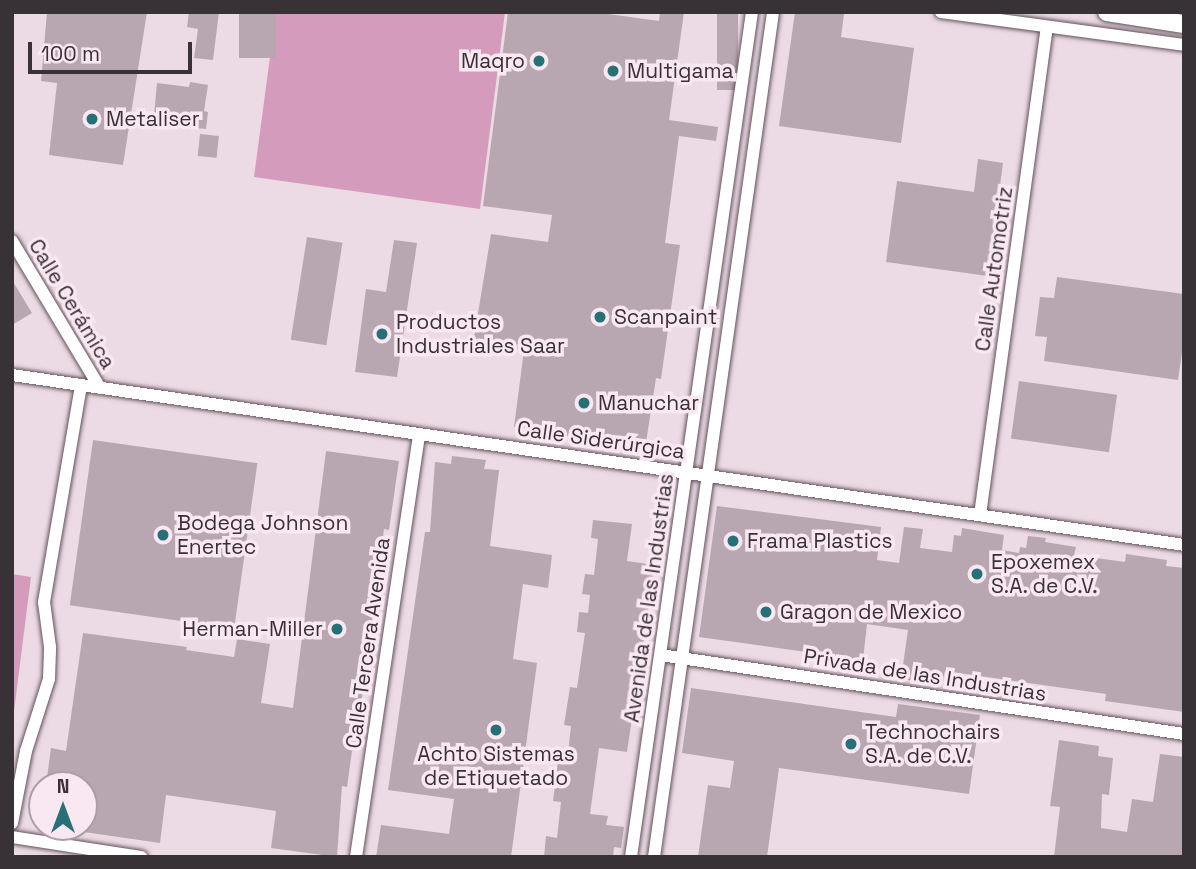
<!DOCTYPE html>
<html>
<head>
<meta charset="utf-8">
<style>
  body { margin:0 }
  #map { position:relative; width:1196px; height:869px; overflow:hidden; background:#ecdae4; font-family:"Space Grotesk",sans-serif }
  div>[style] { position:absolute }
  .green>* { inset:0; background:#d59bbd }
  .building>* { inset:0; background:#b8a7b1; transform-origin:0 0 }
  .roads { filter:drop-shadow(0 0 2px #62535b) drop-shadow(0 0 2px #62535b) }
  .street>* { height:12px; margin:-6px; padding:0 6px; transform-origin:6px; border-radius:6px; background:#fff }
  .secondary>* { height:18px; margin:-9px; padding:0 9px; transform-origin:9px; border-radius:9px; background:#fff }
  .dots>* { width:19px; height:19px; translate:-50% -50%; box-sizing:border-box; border:4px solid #f9e7f1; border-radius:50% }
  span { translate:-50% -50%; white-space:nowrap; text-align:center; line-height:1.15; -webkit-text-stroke:7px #f9e7f1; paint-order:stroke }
  .poi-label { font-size:21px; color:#383135 }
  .right { translate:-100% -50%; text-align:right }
  .left { translate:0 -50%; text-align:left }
  .street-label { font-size:21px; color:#383135 }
  .frame { position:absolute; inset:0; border:14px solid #383135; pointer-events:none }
  .north { position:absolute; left:28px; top:771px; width:70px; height:70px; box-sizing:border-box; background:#f9e7f1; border:2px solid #ac9ea6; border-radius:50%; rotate:0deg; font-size:19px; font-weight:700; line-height:28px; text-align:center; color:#383135 }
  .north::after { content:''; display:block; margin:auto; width:24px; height:32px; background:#267177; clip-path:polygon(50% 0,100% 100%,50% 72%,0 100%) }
  .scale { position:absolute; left:28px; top:42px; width:164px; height:32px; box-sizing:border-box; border:4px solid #383135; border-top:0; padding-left:9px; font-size:21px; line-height:24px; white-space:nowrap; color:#383135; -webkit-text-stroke:5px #f9e7f1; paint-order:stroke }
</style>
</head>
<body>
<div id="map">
  <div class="green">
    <i style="clip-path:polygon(276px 12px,505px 12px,480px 209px,254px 177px)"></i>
    <i style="clip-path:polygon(12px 574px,31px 577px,12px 727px)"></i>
  </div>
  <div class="building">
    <i style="clip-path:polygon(47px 12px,147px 12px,123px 165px,49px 155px,57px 83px,41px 81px)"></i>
    <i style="clip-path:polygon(189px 12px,219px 12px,213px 60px,194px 58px,198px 29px,187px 27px)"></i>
    <i style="left:239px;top:12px;width:37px;height:46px"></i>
    <i style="clip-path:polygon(508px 12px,594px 12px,659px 21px,660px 12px,684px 12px,669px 120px,718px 127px,716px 141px,679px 136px,665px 243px,680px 245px,661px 379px,656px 378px,645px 449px,514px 427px,524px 350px,473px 344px,491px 234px,548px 242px,552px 215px,483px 206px)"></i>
    <i style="left:717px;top:12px;width:21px;height:78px"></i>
    <i style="clip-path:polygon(795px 12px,844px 14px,841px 37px,914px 48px,901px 143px,779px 126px)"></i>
    <i style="clip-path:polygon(190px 82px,208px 85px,204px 111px,208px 112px,206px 129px,185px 127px,186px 119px,154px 115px,157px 83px,189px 87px)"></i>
    <i style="left:200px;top:134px;width:19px;height:22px;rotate:6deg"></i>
    <i style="clip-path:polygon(978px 159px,1003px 163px,988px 276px,886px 262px,897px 181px,974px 192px)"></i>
    <i style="left:307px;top:237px;width:36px;height:104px;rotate:9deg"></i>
    <i style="clip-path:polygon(394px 240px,417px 243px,397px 377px,355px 372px,366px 289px,386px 292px)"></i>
    <i style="clip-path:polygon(1057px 277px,1184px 294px,1184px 338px,1178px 380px,1044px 361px,1047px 337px,1035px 336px,1040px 297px,1054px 298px)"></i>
    <i style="clip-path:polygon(12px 280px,32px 313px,12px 325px)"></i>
    <i style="left:1019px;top:381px;width:99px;height:58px;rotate:8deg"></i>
    <i style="left:93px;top:440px;width:166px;height:167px;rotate:8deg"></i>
    <i style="clip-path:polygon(326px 451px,399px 461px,389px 530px,384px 529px,355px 751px,352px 751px,347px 787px,342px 786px,337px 857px,271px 848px,276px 811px,166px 795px,160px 843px,84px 832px,84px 785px,46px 785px,51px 748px,66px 751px,83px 633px,187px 647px,186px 650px,234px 657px,237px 639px,270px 644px,261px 703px,293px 708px)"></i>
    <i style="clip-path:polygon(452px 456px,486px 460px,484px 469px,499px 470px,490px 546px,552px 555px,548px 588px,523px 584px,513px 659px,537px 663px,511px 857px,376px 857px,381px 825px,449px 834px,454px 799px,388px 790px,425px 532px,430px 532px,435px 462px,451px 464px)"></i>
    <i style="clip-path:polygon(717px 506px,881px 527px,877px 560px,899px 563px,904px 527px,923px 529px,920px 548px,952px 552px,954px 535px,961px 536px,962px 528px,1004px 535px,1002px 550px,1019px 553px,1020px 547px,1026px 548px,1028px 536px,1046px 538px,1045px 542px,1076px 547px,1074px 555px,1125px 562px,1126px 554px,1167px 560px,1166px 566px,1184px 568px,1184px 712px,1105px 701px,1106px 694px,945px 671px,942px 685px,901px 679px,908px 630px,867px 624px,863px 660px,699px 637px)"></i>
    <i style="clip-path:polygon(593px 520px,632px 524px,627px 561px,655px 565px,627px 752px,599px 748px,590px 814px,608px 816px,606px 825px,624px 827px,621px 848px,614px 847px,613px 857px,544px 857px,546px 836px,557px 838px,561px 802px,553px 801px,558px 761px,567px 762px,571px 726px,564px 725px,570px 687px,577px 688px,585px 633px,577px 632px,579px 612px,588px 613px,590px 595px,582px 594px,585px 574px,594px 575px,598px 539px,591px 538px)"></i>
    <i style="clip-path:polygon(691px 688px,896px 717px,898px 704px,980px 715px,969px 794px,779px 768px,767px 857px,698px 857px,708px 785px,730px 788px,734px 761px,682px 753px)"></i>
    <i style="clip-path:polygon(1059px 740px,1099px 746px,1098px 756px,1113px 758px,1109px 795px,1102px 794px,1101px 828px,1127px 832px,1132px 799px,1153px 802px,1160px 754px,1184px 757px,1184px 857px,1054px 857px,1060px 807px,1050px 806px)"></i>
  </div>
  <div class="roads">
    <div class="street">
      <i style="left:941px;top:12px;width:245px;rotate:7.7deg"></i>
      <i style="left:12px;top:241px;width:171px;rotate:59.1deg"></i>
      <i style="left:12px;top:375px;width:1184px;rotate:8.25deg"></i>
      <i style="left:980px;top:515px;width:492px;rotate:-82.2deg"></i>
      <i style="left:661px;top:655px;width:529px;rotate:8.59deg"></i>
      <i style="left:12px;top:823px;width:73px;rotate:-79deg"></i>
      <i style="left:26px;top:751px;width:76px;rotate:-72.3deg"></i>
      <i style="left:49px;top:679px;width:32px;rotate:-88deg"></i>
      <i style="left:50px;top:647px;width:45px;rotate:-97.6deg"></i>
      <i style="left:44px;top:602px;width:220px;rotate:-80.3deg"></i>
      <i style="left:12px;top:837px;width:131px;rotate:8.8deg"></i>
      <i style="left:356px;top:857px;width:427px;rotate:-81.5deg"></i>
      <i style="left:631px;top:857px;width:854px;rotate:-81.85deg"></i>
      <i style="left:654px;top:857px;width:853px;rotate:-81.98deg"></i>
    </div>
    <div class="secondary">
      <i style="left:1107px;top:12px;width:78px;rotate:8.9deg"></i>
    </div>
  </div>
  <div class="dots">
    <i style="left:539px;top:61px;background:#267177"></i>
    <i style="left:613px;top:71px;background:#267177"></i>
    <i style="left:92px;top:119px;background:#267177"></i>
    <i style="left:600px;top:317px;background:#267177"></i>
    <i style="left:382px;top:334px;background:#267177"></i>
    <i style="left:584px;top:403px;background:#267177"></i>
    <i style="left:163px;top:535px;background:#267177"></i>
    <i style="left:733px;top:541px;background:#267177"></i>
    <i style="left:977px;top:574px;background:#267177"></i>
    <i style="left:766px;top:612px;background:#267177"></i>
    <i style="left:337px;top:629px;background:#267177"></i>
    <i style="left:496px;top:730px;background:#267177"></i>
    <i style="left:851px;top:744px;background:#267177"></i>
  </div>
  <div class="poi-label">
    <span class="right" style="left:525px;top:61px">Maqro</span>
    <span class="left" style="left:627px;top:71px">Multigama</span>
    <span class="left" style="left:106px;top:119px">Metaliser</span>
    <span class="left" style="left:614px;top:317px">Scanpaint</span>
    <span class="left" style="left:396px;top:334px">Productos<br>Industriales Saar</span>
    <span class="left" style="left:598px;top:403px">Manuchar</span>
    <span class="left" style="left:177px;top:535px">Bodega Johnson<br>Enertec</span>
    <span class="left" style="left:747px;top:541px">Frama Plastics</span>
    <span class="left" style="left:991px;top:574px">Epoxemex<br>S.A. de C.V.</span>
    <span class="left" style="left:780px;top:612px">Gragon de Mexico</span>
    <span class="right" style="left:323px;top:629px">Herman-Miller</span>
    <span class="left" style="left:865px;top:744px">Technochairs<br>S.A. de C.V.</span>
    <span style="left:496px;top:766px">Achto Sistemas<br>de Etiquetado</span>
  </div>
  <div class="street-label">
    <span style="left:994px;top:269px;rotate:-82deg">Calle Automotriz</span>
    <span style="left:72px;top:304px;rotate:59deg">Calle Cerámica</span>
    <span style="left:601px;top:440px;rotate:8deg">Calle Siderúrgica</span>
    <span style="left:649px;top:598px;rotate:-82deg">Avenida de las Industrias</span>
    <span style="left:368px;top:643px;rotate:-82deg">Calle Tercera Avenida</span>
    <span style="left:925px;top:675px;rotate:9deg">Privada de las Industrias</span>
  </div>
  <div class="frame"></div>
  <div class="north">N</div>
  <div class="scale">100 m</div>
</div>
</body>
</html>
